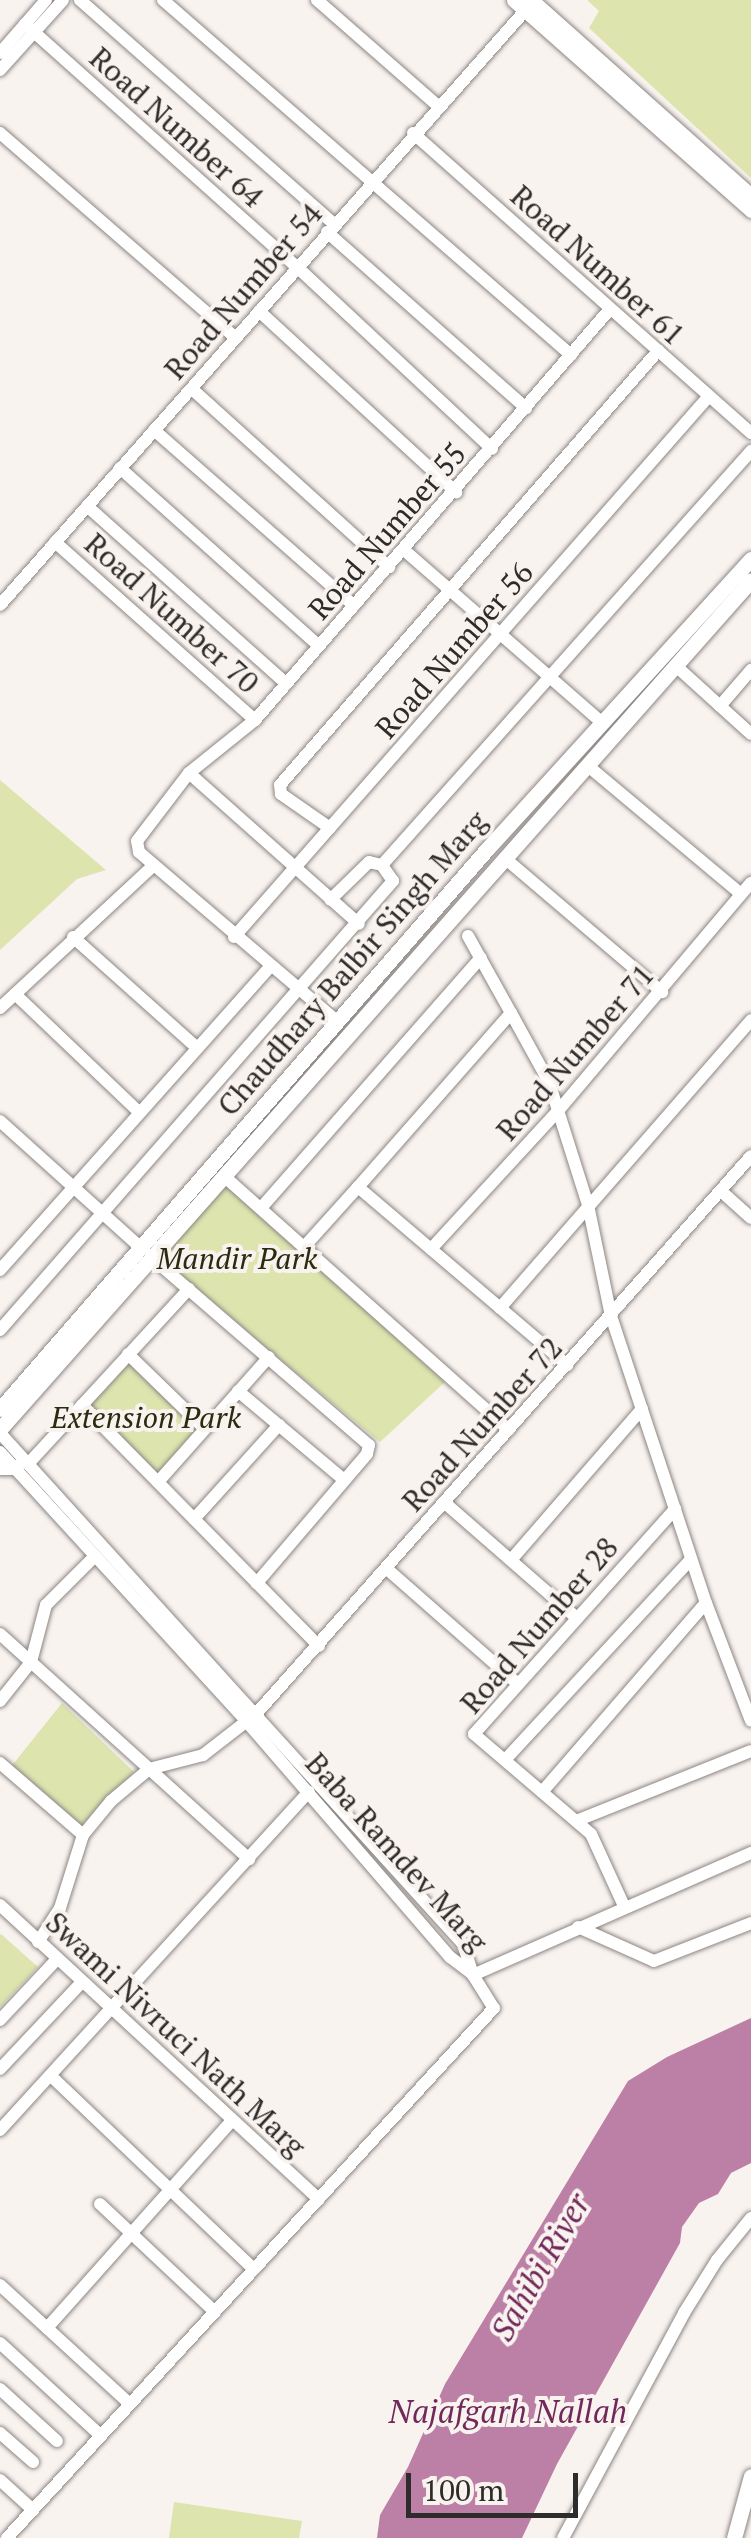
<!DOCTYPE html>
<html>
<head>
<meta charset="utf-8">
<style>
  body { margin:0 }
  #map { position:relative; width:751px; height:2538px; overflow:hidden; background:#f9f3f0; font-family:"PT Serif",serif }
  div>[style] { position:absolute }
  .green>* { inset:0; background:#dde4ae; transform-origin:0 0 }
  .water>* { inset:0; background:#bc80a6 }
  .roads { filter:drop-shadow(0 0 2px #8c8683) drop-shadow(0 0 2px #8c8683) }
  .minor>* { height:12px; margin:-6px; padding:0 6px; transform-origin:6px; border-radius:6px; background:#fff }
  .tertiary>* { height:15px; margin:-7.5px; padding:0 7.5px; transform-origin:7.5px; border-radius:7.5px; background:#fff }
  span { translate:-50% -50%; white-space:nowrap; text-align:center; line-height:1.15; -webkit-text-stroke:8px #f9f3f0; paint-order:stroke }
  .street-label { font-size:30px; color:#2e2c2a }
  .park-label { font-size:30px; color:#292c0f; font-style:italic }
  .water-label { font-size:32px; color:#71295a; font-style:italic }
  .scale { position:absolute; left:406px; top:2473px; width:172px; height:45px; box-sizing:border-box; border:5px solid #2e2c2a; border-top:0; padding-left:12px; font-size:30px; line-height:35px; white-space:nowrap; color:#2e2c2a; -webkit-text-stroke:8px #f9f3f0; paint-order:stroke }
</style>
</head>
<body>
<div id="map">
  <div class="green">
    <i style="clip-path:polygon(587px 0,751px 0,751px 178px,589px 28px,599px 11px)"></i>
    <i style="clip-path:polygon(0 780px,106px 870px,77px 879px,0 950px)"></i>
    <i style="clip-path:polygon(226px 1181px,446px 1381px,380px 1442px,156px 1257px)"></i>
    <i style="left:128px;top:1354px;width:107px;height:66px;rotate:44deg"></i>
    <i style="clip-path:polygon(62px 1703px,134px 1772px,80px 1827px,10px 1768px)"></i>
    <i style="clip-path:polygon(1px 1934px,38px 1967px,0 2007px,0 1935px)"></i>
    <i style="clip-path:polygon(174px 2502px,302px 2521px,299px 2538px,169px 2538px)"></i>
  </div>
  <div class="water">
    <i style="clip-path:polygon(751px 2018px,751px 2163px,731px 2173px,718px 2194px,699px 2203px,682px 2227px,680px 2243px,557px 2464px,522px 2538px,377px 2538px,380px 2515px,408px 2467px,445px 2384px,628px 2081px,667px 2057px)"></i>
  </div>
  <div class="roads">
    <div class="minor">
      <i style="left:80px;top:0;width:339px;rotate:41.4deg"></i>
      <i style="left:163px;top:0;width:541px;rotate:41.03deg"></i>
      <i style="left:317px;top:0;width:159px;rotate:41.2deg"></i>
      <i style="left:25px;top:24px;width:363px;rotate:41.8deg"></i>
      <i style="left:296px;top:266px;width:268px;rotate:43deg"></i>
      <i style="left:0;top:53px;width:70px;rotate:-49deg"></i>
      <i style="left:0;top:70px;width:94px;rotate:-48deg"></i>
      <i style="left:0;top:133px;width:311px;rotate:41deg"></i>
      <i style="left:413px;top:133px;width:452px;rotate:41.6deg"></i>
      <i style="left:327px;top:232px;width:266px;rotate:41.5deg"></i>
      <i style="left:259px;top:311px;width:268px;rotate:42.6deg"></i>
      <i style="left:192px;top:389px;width:266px;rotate:42.1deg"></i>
      <i style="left:154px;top:430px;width:266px;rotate:41.3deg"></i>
      <i style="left:120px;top:468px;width:267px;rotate:41.8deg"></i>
      <i style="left:87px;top:506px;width:266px;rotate:41.7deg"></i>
      <i style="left:55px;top:542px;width:268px;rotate:41.7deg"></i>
      <i style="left:404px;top:550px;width:263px;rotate:41.1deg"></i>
      <i style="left:0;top:605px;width:802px;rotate:-48.54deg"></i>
      <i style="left:676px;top:666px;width:101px;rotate:42.2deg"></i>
      <i style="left:720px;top:706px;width:48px;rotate:-49.3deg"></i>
      <i style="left:588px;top:766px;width:198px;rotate:39.9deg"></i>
      <i style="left:189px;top:773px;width:85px;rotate:-38.8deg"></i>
      <i style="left:255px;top:720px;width:543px;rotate:-49.18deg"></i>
      <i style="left:330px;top:828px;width:60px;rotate:-145.2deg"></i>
      <i style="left:281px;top:794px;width:9px;rotate:-96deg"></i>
      <i style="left:280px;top:785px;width:576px;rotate:-48.95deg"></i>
      <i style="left:507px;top:860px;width:204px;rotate:40.4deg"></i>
      <i style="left:382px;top:865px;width:555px;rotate:-48.29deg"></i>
      <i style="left:468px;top:936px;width:88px;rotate:60.8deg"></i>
      <i style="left:511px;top:1013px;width:232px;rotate:131.3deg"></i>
      <i style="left:358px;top:1187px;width:275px;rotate:40.4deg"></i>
      <i style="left:73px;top:937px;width:164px;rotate:41.8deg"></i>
      <i style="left:234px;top:937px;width:720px;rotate:-48.72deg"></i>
      <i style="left:15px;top:994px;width:170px;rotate:43.6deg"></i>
      <i style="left:0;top:1008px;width:210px;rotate:-42.9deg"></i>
      <i style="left:511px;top:1013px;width:79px;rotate:61.2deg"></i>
      <i style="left:549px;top:1082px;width:129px;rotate:72.4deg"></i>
      <i style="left:588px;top:1205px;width:113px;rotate:78.3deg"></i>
      <i style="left:611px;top:1316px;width:302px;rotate:71.7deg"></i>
      <i style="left:706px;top:1603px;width:126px;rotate:69.1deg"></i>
      <i style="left:338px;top:1022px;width:262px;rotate:-139.5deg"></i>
      <i style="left:139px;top:852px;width:11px;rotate:-100deg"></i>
      <i style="left:137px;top:841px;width:86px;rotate:-52.6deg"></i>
      <i style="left:189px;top:773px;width:227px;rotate:41.6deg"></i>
      <i style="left:0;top:1121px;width:188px;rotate:42deg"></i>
      <i style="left:225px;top:1177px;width:380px;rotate:41.7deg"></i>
      <i style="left:721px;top:1191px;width:40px;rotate:42deg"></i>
      <i style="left:261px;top:1208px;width:333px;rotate:-48.7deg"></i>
      <i style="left:304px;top:1247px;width:81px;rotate:-48deg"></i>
      <i style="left:431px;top:1249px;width:188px;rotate:-47.4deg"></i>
      <i style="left:558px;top:1111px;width:299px;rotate:-49.8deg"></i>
      <i style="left:151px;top:1257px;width:288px;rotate:40.8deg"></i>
      <i style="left:369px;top:1445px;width:9px;rotate:103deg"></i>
      <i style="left:367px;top:1454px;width:170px;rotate:130.5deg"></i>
      <i style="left:0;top:1270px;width:406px;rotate:-48.3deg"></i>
      <i style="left:500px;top:1308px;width:382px;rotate:-48.9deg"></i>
      <i style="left:0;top:1330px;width:597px;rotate:-48.81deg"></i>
      <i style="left:393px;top:881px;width:19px;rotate:-125deg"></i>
      <i style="left:382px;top:865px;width:13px;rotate:-167deg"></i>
      <i style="left:369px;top:862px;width:54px;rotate:135.7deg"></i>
      <i style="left:128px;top:1354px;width:107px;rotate:44.2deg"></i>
      <i style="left:238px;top:1391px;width:138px;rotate:40deg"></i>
      <i style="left:82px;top:1405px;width:338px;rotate:45.5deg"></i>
      <i style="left:0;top:1433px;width:690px;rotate:47.82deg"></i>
      <i style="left:463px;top:1944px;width:33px;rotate:72deg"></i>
      <i style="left:473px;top:1975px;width:39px;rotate:58deg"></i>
      <i style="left:494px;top:2008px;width:720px;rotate:132.58deg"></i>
      <i style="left:0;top:1452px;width:366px;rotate:47.5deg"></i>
      <i style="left:247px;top:1722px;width:311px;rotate:49.2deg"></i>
      <i style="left:450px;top:1957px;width:26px;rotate:37deg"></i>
      <i style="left:28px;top:1464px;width:238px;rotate:-47.4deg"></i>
      <i style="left:158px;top:1482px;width:167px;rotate:-48.4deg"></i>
      <i style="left:445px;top:1503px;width:175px;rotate:41.1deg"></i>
      <i style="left:194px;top:1519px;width:127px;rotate:-47.9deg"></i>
      <i style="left:511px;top:1560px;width:200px;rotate:-49.1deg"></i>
      <i style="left:387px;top:1569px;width:174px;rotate:41.3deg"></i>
      <i style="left:0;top:1634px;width:336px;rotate:42.1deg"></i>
      <i style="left:0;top:1701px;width:50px;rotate:-51.5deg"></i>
      <i style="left:31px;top:1662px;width:59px;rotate:-75.3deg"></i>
      <i style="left:46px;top:1605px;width:69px;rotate:-45deg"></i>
      <i style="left:505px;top:1760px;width:274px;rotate:-47.2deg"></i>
      <i style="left:0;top:1763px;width:110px;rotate:40.9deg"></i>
      <i style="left:542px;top:1792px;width:250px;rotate:-49.1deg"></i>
      <i style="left:576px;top:1821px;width:188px;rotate:-21.8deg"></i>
      <i style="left:0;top:1905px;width:434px;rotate:42.7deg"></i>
      <i style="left:624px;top:1906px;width:79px;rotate:-114.6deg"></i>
      <i style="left:591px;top:1834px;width:154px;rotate:-139.5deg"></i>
      <i style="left:474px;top:1734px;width:302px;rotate:-48.2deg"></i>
      <i style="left:578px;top:1927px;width:83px;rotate:24.1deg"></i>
      <i style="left:654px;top:1961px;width:104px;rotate:-21.4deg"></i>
      <i style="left:38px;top:1942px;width:40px;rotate:-57.1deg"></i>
      <i style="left:60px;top:1908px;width:77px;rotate:-72.5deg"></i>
      <i style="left:83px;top:1835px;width:44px;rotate:-50.5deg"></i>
      <i style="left:111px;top:1801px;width:50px;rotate:-40.1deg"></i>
      <i style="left:149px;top:1769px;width:56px;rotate:-14.5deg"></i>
      <i style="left:203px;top:1755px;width:67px;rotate:-37.7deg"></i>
      <i style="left:256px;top:1714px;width:746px;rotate:-48.42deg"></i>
      <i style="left:473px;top:1975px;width:304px;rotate:-23.7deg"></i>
      <i style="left:0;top:2020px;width:83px;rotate:-46.9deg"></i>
      <i style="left:0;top:2069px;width:118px;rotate:-46.7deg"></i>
      <i style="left:51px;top:2076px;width:280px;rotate:43.6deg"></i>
      <i style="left:0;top:2130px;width:458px;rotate:-47.6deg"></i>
      <i style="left:100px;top:2204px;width:158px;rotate:43.2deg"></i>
      <i style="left:0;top:2285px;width:176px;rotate:42.5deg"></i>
      <i style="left:47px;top:2328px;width:278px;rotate:-48.3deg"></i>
      <i style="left:0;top:2343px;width:137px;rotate:42.6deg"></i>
      <i style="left:0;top:2389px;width:77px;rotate:42.4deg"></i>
      <i style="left:0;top:2433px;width:44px;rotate:41.3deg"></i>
      <i style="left:0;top:2480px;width:45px;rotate:42.3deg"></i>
      <i style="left:563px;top:2538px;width:255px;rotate:-61.7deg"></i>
      <i style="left:684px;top:2313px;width:62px;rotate:-58.1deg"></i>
      <i style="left:717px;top:2260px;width:54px;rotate:-51deg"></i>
    </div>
    <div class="tertiary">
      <i style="left:514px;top:0;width:317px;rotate:41.5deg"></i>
      <i style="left:531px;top:0;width:295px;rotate:41.7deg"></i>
      <i style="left:0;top:1409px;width:742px;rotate:-48.99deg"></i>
      <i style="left:487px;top:849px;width:392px;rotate:-47.7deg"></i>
      <i style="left:0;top:1429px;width:1133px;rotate:-48.5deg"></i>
      <i style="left:0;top:1467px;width:16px"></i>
      <i style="left:734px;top:2538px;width:64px;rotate:-74.7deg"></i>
    </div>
  </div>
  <div class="street-label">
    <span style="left:177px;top:127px;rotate:42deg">Road Number 64</span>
    <span style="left:598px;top:265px;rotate:42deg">Road Number 61</span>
    <span style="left:243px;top:291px;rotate:-49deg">Road Number 54</span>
    <span style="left:387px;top:531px;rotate:-49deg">Road Number 55</span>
    <span style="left:172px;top:613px;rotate:42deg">Road Number 70</span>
    <span style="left:454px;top:650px;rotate:-49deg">Road Number 56</span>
    <span style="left:352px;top:963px;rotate:-49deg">Chaudhary Balbir Singh Marg</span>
    <span style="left:575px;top:1052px;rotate:-49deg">Road Number 71</span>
    <span style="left:482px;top:1424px;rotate:-48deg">Road Number 72</span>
    <span style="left:539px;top:1625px;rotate:-49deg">Road Number 28</span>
    <span style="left:397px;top:1852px;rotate:48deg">Baba Ramdev Marg</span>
    <span style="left:176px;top:2034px;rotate:43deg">Swami Nivruci Nath Marg</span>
  </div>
  <div class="park-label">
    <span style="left:237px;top:1258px">Mandir Park</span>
    <span style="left:146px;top:1417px">Extension Park</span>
  </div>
  <div class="water-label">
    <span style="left:540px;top:2267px;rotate:-60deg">Sahibi River</span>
    <span style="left:508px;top:2411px">Najafgarh Nallah</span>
  </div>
  <div class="scale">100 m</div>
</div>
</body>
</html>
